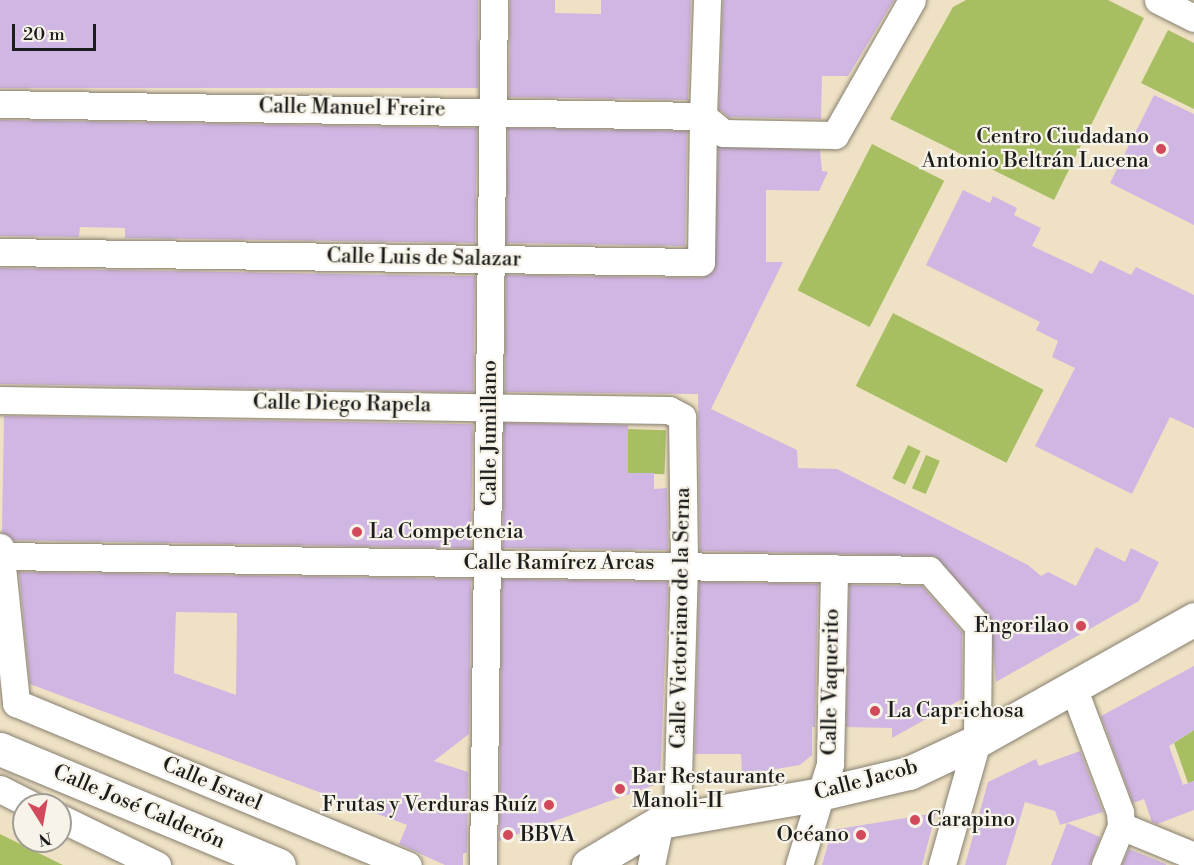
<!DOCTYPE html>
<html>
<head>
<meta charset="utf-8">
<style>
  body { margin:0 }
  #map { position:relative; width:1194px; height:865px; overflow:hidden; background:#efe2c4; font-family:"Libre Bodoni",serif }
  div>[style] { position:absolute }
  .green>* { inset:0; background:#a8be63; transform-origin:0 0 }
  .building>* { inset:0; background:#d0b6e2; transform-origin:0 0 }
  .roads { filter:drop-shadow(0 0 2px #867f70) drop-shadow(0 0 2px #867f70) }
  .minor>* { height:27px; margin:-13.5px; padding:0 13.5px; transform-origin:13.5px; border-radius:13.5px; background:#fff }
  .tertiary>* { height:33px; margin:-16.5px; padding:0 16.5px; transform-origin:16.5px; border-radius:16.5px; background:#fff }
  .primary>* { height:33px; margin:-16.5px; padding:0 16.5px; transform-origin:16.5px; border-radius:16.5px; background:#fff }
  .dots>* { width:16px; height:16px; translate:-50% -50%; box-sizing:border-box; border:3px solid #f7f3e8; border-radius:50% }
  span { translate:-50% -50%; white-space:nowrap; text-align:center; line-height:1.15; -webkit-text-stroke:4.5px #f7f3e8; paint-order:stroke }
  .street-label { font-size:21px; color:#1c1c1c }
  .poi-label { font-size:21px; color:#1c1c1c }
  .right { translate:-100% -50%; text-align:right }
  .left { translate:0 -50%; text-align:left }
  .north { position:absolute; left:12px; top:793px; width:60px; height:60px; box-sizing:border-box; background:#f7f3e8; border:2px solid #9f9d96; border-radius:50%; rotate:169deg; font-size:16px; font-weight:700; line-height:24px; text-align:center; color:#1c1c1c }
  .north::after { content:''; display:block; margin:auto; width:21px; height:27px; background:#d1495b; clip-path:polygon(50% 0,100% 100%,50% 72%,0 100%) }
  .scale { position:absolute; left:12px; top:24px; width:84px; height:27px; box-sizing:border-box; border:3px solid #1c1c1c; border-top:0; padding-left:8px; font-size:18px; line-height:21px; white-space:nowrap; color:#1c1c1c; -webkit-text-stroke:4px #f7f3e8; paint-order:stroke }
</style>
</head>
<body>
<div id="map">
  <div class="green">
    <i style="clip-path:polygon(966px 0,1108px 0,1144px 18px,1054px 200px,890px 119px,953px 7px)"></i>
    <i style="clip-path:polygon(1168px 30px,1194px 43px,1194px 109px,1141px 83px)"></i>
    <i style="left:872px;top:144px;width:81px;height:164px;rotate:27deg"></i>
    <i style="left:893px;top:313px;width:169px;height:82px;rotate:27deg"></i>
    <i style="left:628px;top:429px;width:38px;height:44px;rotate:2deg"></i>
    <i style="left:908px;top:445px;width:14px;height:37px;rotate:25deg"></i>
    <i style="left:926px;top:455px;width:15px;height:36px;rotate:23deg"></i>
    <i style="clip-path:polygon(1194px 730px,1194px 781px,1188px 783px,1174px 743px)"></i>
    <i style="clip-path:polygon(0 834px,63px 865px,0 865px)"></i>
  </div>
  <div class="building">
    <i style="left:0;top:0;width:478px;height:88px"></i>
    <i style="clip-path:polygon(510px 0,555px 0,555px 13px,601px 14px,601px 0,691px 0,688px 100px,509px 97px)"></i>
    <i style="clip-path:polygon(723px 0,894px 0,848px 76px,822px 76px,821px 119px,729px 117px,719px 109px)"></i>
    <i style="clip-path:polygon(1154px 95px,1194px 114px,1194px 225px,1110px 183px)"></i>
    <i style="clip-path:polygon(0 120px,477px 128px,475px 243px,125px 238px,125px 228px,80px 227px,79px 237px,0 236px)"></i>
    <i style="left:508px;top:128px;width:179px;height:115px;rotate:1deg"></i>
    <i style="clip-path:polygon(718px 147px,820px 150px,822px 171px,828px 172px,819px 191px,766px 190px,766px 262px,783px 262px,711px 409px,797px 450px,798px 468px,837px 469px,1028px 565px,1041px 576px,1048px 572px,1076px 586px,1096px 547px,1125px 562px,1131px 548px,1159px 562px,1139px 601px,996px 682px,990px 616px,935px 556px,700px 551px,698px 394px,505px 392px,506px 275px,701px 278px,714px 271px)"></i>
    <i style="clip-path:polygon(963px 190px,990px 203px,993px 196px,1017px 208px,1014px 215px,1041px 228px,1032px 246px,1092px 274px,1100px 260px,1131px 275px,1136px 267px,1194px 295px,1194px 428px,1170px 417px,1132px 494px,1035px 446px,1075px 368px,1052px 357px,1058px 341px,1036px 330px,1040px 322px,926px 265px)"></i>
    <i style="left:0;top:268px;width:475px;height:116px;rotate:1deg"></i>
    <i style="left:4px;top:416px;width:469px;height:124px;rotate:1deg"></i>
    <i style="clip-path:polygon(504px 423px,628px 425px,628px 473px,654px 473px,654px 489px,667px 488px,668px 550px,503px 548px)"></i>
    <i style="clip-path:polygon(evenodd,19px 572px,471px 579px,469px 734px,434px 761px,468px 772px,467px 852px,463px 854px,463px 865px,445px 865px,399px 844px,407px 825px,30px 684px,19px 572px,176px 612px,237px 613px,236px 695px,174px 673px,176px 612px)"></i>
    <i style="clip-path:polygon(502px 579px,668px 582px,660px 783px,499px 841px)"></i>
    <i style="clip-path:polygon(699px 582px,818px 584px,815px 727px,812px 727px,812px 755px,800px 765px,742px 775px,741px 754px,695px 754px)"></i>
    <i style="clip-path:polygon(849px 585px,922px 586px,962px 632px,962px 699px,892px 738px,892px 728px,846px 727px)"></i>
    <i style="clip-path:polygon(1194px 666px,1194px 730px,1169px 746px,1183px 785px,1194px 781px,1194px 810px,1157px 824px,1152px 822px,1144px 799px,1133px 803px,1101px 716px)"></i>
    <i style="clip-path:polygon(1080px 751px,1103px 812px,1060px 825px,1055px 811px,1025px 802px,1006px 865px,965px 865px,988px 782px,1036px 759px,1039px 766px)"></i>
    <i style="clip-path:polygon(936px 813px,922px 865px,822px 865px,832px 830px)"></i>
    <i style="clip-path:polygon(1067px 823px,1100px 837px,1090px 865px,1051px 865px)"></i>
    <i style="clip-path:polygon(1129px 849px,1166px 864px,1166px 865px,1122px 865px)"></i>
  </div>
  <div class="roads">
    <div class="minor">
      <i style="left:1158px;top:0;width:40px;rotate:26.6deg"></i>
      <i style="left:0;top:104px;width:703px;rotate:0.98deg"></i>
      <i style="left:703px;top:116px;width:116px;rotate:-88deg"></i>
      <i style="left:703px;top:116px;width:26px;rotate:40deg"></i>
      <i style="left:723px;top:133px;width:112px;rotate:1deg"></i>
      <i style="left:835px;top:135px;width:155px;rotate:-60.3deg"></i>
      <i style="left:0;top:252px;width:701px;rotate:0.82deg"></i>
      <i style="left:701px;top:262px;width:146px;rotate:-89.2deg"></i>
      <i style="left:0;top:400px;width:669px;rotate:0.86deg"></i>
      <i style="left:669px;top:410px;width:15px;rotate:28deg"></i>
      <i style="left:682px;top:417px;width:147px;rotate:89.2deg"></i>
      <i style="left:684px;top:564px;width:255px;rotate:91.6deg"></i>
      <i style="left:0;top:547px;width:157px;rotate:84.1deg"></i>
      <i style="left:16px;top:703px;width:424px;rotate:22.5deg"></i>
      <i style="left:1px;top:556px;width:928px;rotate:0.86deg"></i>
      <i style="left:929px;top:570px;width:74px;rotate:48.8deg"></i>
      <i style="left:978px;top:626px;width:115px;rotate:90.5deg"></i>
      <i style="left:977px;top:741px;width:129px;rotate:105.8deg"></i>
      <i style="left:1073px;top:687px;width:134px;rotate:69.4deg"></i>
      <i style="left:1120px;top:812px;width:14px;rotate:86deg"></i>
      <i style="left:1121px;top:826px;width:42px;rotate:112.3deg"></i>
      <i style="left:0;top:789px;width:36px;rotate:27deg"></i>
      <i style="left:60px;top:818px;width:108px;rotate:25.9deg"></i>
      <i style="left:1121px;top:826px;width:79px;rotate:22.3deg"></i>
      <i style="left:483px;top:865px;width:865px;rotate:-89.27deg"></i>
      <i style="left:651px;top:865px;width:44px;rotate:-78.2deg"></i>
      <i style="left:799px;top:865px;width:106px;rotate:-72.9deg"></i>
      <i style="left:830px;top:764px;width:196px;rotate:-88.8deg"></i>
    </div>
    <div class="tertiary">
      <i style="left:588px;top:865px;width:84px;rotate:-30.8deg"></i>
      <i style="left:660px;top:822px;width:162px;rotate:-9.9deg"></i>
      <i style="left:820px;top:794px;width:91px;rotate:-13.3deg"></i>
      <i style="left:909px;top:773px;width:75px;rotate:-25.2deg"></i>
      <i style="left:977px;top:741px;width:249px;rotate:-29.3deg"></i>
    </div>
    <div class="primary">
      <i style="left:0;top:749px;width:302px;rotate:22.6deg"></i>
    </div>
  </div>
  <div class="dots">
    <i style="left:1161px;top:149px;background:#d1495b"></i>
    <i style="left:357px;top:532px;background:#d1495b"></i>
    <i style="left:1081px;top:626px;background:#d1495b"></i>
    <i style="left:875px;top:711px;background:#d1495b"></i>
    <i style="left:620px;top:789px;background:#d1495b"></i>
    <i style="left:549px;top:805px;background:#d1495b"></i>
    <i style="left:915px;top:820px;background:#d1495b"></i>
    <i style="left:508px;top:835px;background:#d1495b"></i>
    <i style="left:861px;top:835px;background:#d1495b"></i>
  </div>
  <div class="street-label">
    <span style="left:352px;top:108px;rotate:1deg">Calle Manuel Freire</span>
    <span style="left:424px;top:258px;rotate:1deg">Calle Luis de Salazar</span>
    <span style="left:342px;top:404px;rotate:1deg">Calle Diego Rapela</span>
    <span style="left:490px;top:433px;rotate:-90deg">Calle Jumillano</span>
    <span style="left:559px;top:563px">Calle Ramírez Arcas</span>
    <span style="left:681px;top:618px;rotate:-89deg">Calle Victoriano de la Serna</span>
    <span style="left:831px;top:682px;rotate:-89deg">Calle Vaquerito</span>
    <span style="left:866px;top:780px;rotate:-15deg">Calle Jacob</span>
    <span style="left:212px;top:784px;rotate:23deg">Calle Israel</span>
    <span style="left:139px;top:807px;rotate:23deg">Calle José Calderón</span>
  </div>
  <div class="poi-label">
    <span class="right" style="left:1149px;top:149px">Centro Ciudadano<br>Antonio Beltrán Lucena</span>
    <span class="left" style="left:369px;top:532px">La Competencia</span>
    <span class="right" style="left:1069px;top:626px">Engorilao</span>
    <span class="left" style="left:887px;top:711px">La Caprichosa</span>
    <span class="left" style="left:632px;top:789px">Bar Restaurante<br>Manoli-II</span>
    <span class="right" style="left:537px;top:805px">Frutas y Verduras Ruíz</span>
    <span class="left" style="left:927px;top:820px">Carapino</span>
    <span class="left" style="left:520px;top:835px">BBVA</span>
    <span class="right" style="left:849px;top:835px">Océano</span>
  </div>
  <div class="north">N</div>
  <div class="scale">20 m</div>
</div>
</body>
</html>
